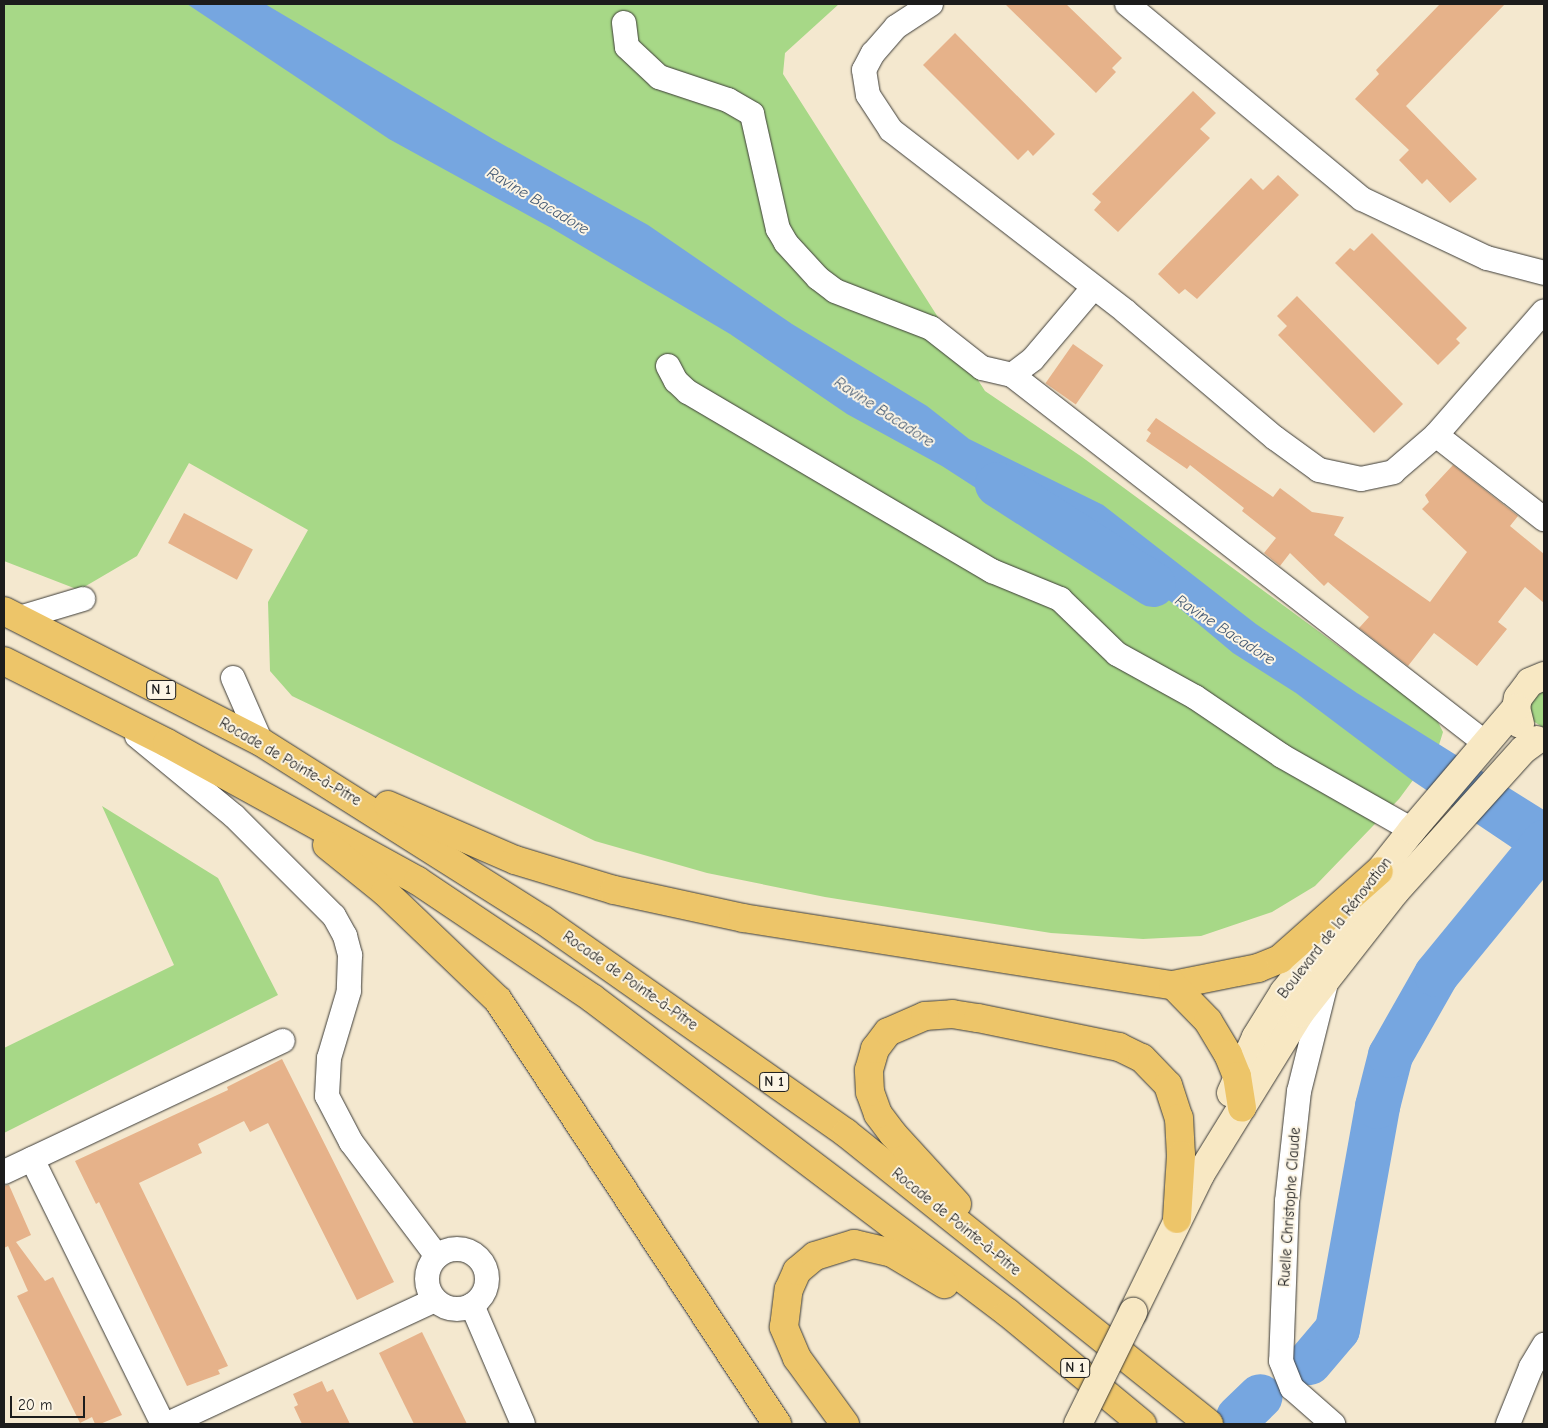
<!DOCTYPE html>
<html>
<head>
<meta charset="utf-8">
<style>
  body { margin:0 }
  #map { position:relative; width:1548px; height:1428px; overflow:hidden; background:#f4e8cf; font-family:"Comic Neue",sans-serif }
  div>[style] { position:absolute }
  .green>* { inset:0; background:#a7d887 }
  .water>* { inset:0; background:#76a6e0 }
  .river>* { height:45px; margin:-22.5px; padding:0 22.5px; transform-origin:22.5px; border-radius:22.5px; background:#76a6e0 }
  .building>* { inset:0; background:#e6b28a; transform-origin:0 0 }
  .roads { filter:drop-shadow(0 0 1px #3c3b37) drop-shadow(0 0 1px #3c3b37) }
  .street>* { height:24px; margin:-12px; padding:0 12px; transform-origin:12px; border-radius:12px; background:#fff }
  .street>.ring { margin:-12px; padding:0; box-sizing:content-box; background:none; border:24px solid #fff; border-radius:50% }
  .secondary>* { height:28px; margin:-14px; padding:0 14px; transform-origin:14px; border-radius:14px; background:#f8e8c3 }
  .highway>* { height:28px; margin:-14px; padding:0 14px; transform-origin:14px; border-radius:14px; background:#edc569 }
  .bridges { filter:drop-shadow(0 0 1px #3c3b37) drop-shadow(0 0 1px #3c3b37) }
  .secondary-bridge>* { height:28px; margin:-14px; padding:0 14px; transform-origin:14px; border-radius:14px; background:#f8e8c3 }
  span { translate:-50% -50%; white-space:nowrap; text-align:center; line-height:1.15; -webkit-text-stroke:4px #fcf5e5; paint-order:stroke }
  .shield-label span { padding:1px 4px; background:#fcf5e5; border:1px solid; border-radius:4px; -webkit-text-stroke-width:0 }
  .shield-label { font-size:14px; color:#1c1c1c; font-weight:700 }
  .street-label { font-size:15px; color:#1c1c1c }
  .water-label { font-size:16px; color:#445a74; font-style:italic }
  .frame { position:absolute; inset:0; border:5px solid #1c1c1c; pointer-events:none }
  .scale { position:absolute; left:10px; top:1396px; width:75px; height:22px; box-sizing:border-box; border:2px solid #1c1c1c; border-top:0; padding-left:6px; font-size:15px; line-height:18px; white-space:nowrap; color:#1c1c1c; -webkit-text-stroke:4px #fcf5e5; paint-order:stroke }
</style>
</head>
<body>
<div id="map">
  <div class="green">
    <i style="clip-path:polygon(4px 4px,839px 4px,785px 53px,783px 74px,985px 391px,1082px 457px,1436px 718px,1443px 732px,1439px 745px,1399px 799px,1315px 886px,1272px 912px,1201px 936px,1143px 939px,1051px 933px,825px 897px,707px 873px,595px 841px,292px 696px,270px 671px,268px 602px,308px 530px,189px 463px,137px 556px,79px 590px,4px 561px)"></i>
    <i style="clip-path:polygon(1544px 690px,1544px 728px,1533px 721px,1529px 709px,1530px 703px)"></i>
    <i style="clip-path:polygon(102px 806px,218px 878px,278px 995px,4px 1133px,4px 1048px,174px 965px)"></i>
  </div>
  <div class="water">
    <i style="clip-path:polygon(187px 4px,265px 4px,493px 139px,648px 225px,792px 324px,927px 406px,969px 439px,1103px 505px,1256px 624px,1357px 693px,1544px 810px,1544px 869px,1413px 781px,1296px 693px,1233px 653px,1178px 607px,1101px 551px,1026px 503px,1007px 508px,942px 466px,847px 414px,730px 334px,553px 229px,389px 139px)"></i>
  </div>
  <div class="river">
    <i style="left:997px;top:484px;width:185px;rotate:32.7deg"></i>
    <i style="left:1309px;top:1362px;width:43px;rotate:-49.7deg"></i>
    <i style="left:1337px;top:1329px;width:227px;rotate:-79.8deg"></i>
    <i style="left:1377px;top:1106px;width:53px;rotate:-75.7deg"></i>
    <i style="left:1390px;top:1055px;width:93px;rotate:-60.4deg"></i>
    <i style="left:1436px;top:974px;width:171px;rotate:-50.7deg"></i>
    <i style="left:1238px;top:1417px;width:30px;rotate:-44deg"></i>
  </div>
  <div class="building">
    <i style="clip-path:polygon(1005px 4px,1066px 4px,1122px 58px,1112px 68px,1116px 72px,1096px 93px)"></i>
    <i style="clip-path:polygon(1440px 4px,1505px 4px,1406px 106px,1477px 179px,1450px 203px,1427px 179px,1422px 184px,1399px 160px,1409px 150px,1355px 99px,1379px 74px,1376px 70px)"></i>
    <i style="clip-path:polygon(955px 33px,1055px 134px,1033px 156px,1028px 150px,1018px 160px,923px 65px)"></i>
    <i style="clip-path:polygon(1193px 91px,1216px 113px,1200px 129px,1210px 138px,1118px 232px,1094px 210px,1101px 202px,1092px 194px)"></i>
    <i style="clip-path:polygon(1278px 175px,1299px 195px,1197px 299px,1185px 289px,1179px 294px,1158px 274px,1251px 178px,1263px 190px)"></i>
    <i style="clip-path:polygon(1372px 233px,1467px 328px,1456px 339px,1460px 343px,1438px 365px,1335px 263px,1350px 248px,1354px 251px)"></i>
    <i style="clip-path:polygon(1297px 296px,1403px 404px,1374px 433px,1278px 335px,1287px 326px,1277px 316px)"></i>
    <i style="left:1073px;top:344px;width:37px;height:48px;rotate:35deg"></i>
    <i style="clip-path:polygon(1156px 418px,1273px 497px,1280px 488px,1312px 512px,1344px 517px,1334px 535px,1430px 602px,1467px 552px,1422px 509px,1429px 502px,1425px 495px,1453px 465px,1518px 516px,1510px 526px,1544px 554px,1544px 603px,1525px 587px,1498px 622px,1507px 629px,1477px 666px,1434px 633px,1408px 666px,1359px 628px,1369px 617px,1328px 582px,1324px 586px,1290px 553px,1280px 566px,1264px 553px,1276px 538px,1242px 511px,1244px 508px,1190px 465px,1187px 469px,1146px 441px,1151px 433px,1147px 430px)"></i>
    <i style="left:184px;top:513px;width:78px;height:34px;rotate:28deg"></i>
    <i style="clip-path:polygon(282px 1059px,394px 1282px,357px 1300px,268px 1123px,250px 1132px,244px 1121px,198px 1144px,202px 1153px,139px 1183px,228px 1366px,218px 1370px,220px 1374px,187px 1386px,99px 1202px,96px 1204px,75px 1161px,228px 1090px,227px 1087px)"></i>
    <i style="clip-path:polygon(9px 1185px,31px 1235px,16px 1242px,45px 1281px,53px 1277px,122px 1415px,100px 1424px,95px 1424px,92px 1417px,80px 1423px,17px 1296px,28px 1291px,8px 1246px,14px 1243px,4px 1248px,4px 1186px)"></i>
    <i style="clip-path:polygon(422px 1332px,467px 1424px,414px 1424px,379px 1353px)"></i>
    <i style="clip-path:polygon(322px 1381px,327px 1392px,333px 1389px,350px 1424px,302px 1424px,294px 1407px,298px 1405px,293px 1394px)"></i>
  </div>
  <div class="roads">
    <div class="street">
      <i style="left:931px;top:4px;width:42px;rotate:146.7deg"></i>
      <i style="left:896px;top:27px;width:35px;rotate:131deg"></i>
      <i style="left:873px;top:53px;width:19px;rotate:118deg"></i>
      <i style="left:864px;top:70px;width:25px;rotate:81deg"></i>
      <i style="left:868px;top:95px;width:42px;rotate:56.7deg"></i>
      <i style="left:891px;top:130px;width:296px;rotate:37.7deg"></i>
      <i style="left:1125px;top:311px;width:197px;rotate:40.3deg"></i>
      <i style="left:1275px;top:438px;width:54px;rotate:36deg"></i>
      <i style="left:1319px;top:470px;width:43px;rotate:12.1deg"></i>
      <i style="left:1361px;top:479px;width:33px;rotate:-12deg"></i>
      <i style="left:1393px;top:472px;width:57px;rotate:-40.7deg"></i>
      <i style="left:1436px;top:435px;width:164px;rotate:-48.9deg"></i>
      <i style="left:1127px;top:4px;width:305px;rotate:39.7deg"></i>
      <i style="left:1362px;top:199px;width:138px;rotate:25.3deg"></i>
      <i style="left:1487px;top:258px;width:59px;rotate:14.7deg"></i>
      <i style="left:624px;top:23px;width:24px;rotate:83deg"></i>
      <i style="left:627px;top:47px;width:44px;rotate:43.2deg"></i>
      <i style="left:659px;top:77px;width:73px;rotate:18.4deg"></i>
      <i style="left:728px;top:100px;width:28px;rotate:30deg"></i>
      <i style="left:752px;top:114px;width:118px;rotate:77.3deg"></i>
      <i style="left:778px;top:229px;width:16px;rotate:60deg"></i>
      <i style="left:786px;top:243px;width:47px;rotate:47.6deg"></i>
      <i style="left:818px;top:278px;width:21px;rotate:37deg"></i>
      <i style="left:835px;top:291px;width:103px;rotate:21.1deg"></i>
      <i style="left:931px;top:328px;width:65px;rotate:38.1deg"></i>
      <i style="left:982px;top:368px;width:31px;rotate:13deg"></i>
      <i style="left:1012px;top:375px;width:26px;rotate:-37deg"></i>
      <i style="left:1033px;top:359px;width:94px;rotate:-49.7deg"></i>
      <i style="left:668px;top:366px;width:17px;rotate:62deg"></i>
      <i style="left:676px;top:381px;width:16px;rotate:43deg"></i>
      <i style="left:688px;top:392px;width:353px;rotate:30.5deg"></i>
      <i style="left:992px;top:571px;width:74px;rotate:22.4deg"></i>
      <i style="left:1060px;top:599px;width:79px;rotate:44deg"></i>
      <i style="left:1117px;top:654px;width:89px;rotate:28.9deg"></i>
      <i style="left:1195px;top:697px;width:105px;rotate:34.1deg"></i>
      <i style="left:1282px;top:756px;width:150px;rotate:29.6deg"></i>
      <i style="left:1012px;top:375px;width:598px;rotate:37.87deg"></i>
      <i style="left:1436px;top:435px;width:137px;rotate:37.9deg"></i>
      <i style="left:19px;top:618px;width:67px;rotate:-16.5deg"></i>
      <i style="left:233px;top:678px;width:70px;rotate:66.4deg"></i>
      <i style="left:137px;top:736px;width:126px;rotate:39.5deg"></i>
      <i style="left:234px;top:816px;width:141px;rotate:45deg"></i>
      <i style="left:334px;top:916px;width:23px;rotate:61deg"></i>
      <i style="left:345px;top:936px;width:20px;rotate:75deg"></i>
      <i style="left:350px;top:955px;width:36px;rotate:92deg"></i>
      <i style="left:349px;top:991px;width:70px;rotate:106.6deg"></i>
      <i style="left:329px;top:1058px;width:38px;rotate:93deg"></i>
      <i style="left:327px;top:1096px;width:52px;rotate:62.4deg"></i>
      <i style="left:351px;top:1142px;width:143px;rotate:53deg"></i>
      <i style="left:1327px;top:979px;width:115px;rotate:104deg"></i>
      <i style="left:1299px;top:1091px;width:111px;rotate:96.2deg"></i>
      <i style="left:1287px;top:1201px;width:160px;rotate:92.1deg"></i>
      <i style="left:1281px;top:1361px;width:29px;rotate:68deg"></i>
      <i style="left:1292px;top:1388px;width:55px;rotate:41.3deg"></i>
      <i style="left:32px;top:1159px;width:296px;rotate:63.7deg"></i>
      <i style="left:4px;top:1172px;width:308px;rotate:-25.2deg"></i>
      <i class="ring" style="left:427px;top:1249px;width:36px;height:36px"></i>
      <i style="left:472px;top:1305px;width:129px;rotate:66.8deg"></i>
      <i style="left:168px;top:1424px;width:294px;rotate:-24.9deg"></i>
      <i style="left:1508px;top:1424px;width:61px;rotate:-68deg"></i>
      <i style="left:1531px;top:1367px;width:26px;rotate:-59deg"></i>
    </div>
    <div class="secondary">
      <i style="left:1520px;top:724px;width:16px;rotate:-104deg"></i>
      <i style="left:1516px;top:708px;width:10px;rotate:-79deg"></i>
      <i style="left:1518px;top:698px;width:20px;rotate:-53deg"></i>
      <i style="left:1530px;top:682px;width:15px;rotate:-23deg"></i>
      <i style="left:1231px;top:1093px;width:61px;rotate:-65.9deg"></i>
      <i style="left:1256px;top:1037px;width:53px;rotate:-58.1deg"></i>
      <i style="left:1284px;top:992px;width:206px;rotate:-51.7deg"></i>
      <i style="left:1412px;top:830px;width:160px;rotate:-49.6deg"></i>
      <i style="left:1133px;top:1312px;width:153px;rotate:-63.9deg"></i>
      <i style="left:1200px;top:1175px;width:190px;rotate:-58.3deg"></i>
      <i style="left:1300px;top:1013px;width:154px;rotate:-51.9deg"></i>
      <i style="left:1395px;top:892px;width:191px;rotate:-48deg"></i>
      <i style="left:1523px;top:750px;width:17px;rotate:-36deg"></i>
    </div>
    <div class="highway">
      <i style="left:4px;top:611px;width:288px;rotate:27deg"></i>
      <i style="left:261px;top:742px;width:333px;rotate:32.3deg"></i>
      <i style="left:543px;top:920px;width:370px;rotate:35.1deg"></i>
      <i style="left:846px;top:1133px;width:465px;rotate:38.7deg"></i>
      <i style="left:4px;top:661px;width:182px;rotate:26.7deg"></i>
      <i style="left:167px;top:743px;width:286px;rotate:28.8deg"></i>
      <i style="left:418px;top:881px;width:210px;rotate:33.9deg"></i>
      <i style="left:592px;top:998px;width:522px;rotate:37.13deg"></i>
      <i style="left:1008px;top:1313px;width:174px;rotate:39.6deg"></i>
      <i style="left:388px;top:805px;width:138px;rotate:23.4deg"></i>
      <i style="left:515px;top:860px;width:103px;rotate:16.9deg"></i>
      <i style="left:614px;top:890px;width:132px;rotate:12.2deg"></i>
      <i style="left:743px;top:918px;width:435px;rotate:8.9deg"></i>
      <i style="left:1173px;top:985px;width:87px;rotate:-11.3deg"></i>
      <i style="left:1258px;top:968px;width:24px;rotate:-22deg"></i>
      <i style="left:1280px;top:959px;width:132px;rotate:-41.6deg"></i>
      <i style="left:327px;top:845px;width:75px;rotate:39deg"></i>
      <i style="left:385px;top:892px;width:156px;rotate:43.7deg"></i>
      <i style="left:498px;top:1000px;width:508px;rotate:56.65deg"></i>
      <i style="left:1173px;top:985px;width:50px;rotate:45.8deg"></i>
      <i style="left:1208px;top:1021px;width:39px;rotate:59deg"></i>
      <i style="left:1228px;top:1054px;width:24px;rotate:68deg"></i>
      <i style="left:1237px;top:1076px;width:32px;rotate:81deg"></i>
      <i style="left:957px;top:1204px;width:95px;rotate:-132.4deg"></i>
      <i style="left:893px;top:1134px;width:25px;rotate:-127deg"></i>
      <i style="left:878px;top:1114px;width:23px;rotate:-110deg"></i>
      <i style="left:870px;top:1092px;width:22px;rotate:-93deg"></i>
      <i style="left:869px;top:1070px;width:22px;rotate:-74deg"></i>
      <i style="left:875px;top:1049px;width:21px;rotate:-53deg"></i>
      <i style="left:888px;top:1032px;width:40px;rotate:-23.4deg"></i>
      <i style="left:925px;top:1016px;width:27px;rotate:-4deg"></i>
      <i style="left:952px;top:1014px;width:26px;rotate:9deg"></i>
      <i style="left:978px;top:1018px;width:144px;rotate:11.6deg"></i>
      <i style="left:1119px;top:1047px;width:25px;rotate:26deg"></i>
      <i style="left:1142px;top:1058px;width:37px;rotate:46deg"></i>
      <i style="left:1168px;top:1085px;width:35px;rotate:72deg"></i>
      <i style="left:1179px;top:1118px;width:37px;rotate:87deg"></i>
      <i style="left:1181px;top:1155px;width:64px;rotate:93.6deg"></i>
      <i style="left:845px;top:1424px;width:82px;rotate:-126deg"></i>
      <i style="left:797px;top:1358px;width:34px;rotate:-113deg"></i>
      <i style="left:784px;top:1327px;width:38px;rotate:-83deg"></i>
      <i style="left:789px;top:1289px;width:20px;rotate:-66deg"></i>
      <i style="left:797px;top:1271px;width:23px;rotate:-40deg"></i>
      <i style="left:815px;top:1256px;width:41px;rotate:-17.1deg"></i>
      <i style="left:854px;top:1244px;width:39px;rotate:13deg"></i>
      <i style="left:892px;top:1253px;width:61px;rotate:30.8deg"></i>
    </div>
  </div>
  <div class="bridges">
    <div class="secondary-bridge">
      <i style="left:1078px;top:1424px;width:125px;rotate:-63.8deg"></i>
    </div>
  </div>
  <div class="shield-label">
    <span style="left:161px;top:690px">N 1</span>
    <span style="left:774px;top:1082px">N 1</span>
    <span style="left:1075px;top:1368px">N 1</span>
  </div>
  <div class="street-label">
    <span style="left:290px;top:762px;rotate:30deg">Rocade de Pointe-à-Pitre</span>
    <span style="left:1335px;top:928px;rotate:-52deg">Boulevard de la Rénovation</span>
    <span style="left:630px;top:981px;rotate:35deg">Rocade de Pointe-à-Pitre</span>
    <span style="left:1290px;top:1207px;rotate:-86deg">Ruelle Christophe Claude</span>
    <span style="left:956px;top:1222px;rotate:39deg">Rocade de Pointe-à-Pitre</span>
  </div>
  <div class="water-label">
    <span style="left:538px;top:201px;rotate:31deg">Ravine Bacadore</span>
    <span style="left:884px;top:412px;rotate:33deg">Ravine Bacadore</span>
    <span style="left:1225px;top:630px;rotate:33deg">Ravine Bacadore</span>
  </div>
  <div class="frame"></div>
  <div class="scale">20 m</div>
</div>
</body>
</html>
